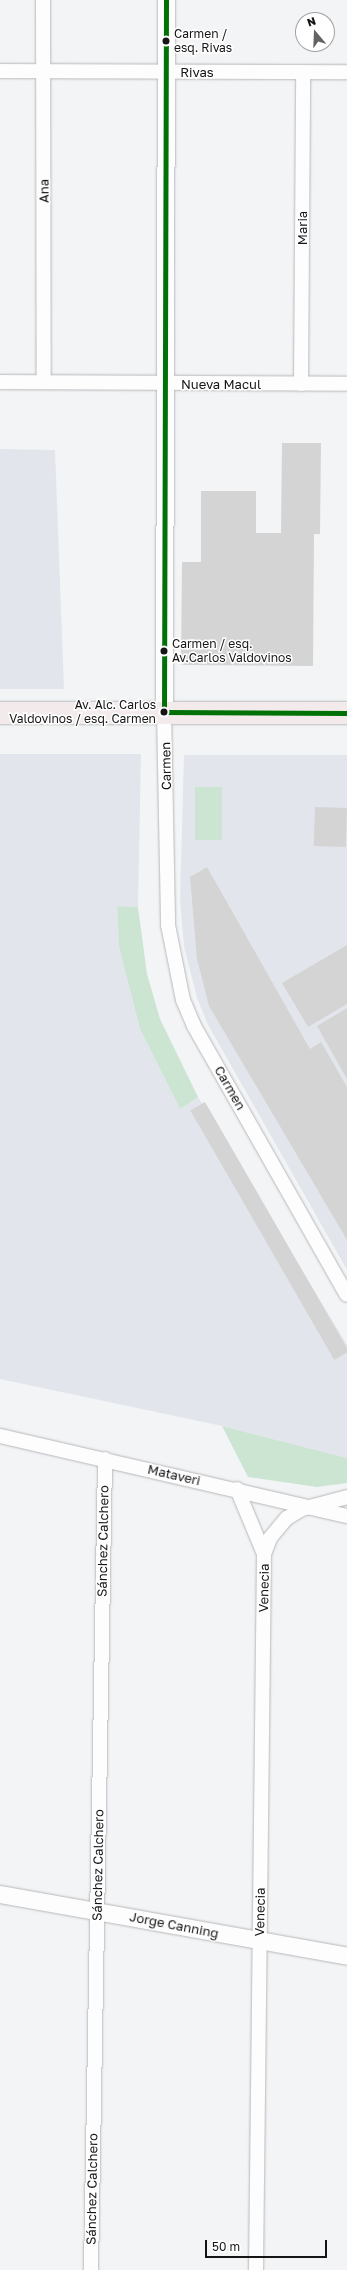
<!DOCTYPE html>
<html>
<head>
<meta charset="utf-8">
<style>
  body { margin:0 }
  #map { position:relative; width:347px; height:2270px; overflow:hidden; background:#f3f4f6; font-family:"Golos Text",sans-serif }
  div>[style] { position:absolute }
  .built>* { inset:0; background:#e2e6ec }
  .green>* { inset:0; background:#cbe5d2; transform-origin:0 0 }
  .building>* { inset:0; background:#d4d4d4; transform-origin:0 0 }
  .roads { filter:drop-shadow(0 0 1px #b7b8ba) drop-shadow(0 0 1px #b7b8ba) }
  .minor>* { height:14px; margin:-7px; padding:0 7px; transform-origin:7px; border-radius:7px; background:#fdfdfe }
  .tertiary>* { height:17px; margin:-8.5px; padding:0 8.5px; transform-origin:8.5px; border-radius:8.5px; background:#fdfdfe }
  .primary>* { height:22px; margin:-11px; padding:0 11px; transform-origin:11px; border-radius:11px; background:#f3ebeb }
  .bus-1>* { height:5px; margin:-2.5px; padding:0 2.5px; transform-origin:2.5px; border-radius:2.5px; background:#007106 }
  .dots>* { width:11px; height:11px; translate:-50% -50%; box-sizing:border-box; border:2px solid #fff; border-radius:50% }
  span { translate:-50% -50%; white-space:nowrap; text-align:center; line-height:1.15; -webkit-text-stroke:3px #fff; paint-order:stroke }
  .bus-label { font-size:12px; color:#151516 }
  .left { translate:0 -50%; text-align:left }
  .right { translate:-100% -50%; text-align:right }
  .street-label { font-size:13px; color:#151516 }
  .north { position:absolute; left:295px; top:12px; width:40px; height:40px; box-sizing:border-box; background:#fff; border:1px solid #a1a1a2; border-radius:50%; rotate:341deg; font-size:11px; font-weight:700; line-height:16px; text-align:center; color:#151516 }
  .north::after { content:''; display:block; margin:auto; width:14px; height:18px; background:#636364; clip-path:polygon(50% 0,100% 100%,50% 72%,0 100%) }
  .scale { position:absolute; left:205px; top:2240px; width:122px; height:18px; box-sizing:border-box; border:2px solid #151516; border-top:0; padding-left:5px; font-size:12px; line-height:14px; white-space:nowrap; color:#151516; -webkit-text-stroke:3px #fff; paint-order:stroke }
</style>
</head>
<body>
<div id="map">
  <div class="built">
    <i style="clip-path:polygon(0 449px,55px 450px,64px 689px,0 689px)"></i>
    <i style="clip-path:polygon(0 754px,141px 754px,138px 907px,117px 906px,119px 947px,140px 1029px,180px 1109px,198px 1097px,347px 1345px,347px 1458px,222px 1426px,0 1379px)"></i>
    <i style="clip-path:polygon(184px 755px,347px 755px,347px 1270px,208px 1025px,197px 998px,184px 947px,180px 900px)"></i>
  </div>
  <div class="green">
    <i style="left:195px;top:787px;width:27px;height:53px"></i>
    <i style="clip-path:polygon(117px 906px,138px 907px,147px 974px,160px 1019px,198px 1097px,180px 1109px,140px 1029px,119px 947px)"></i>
    <i style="clip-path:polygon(222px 1426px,347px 1458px,347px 1483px,317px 1487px,248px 1477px)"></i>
  </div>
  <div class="building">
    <i style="clip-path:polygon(282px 443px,321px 443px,320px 534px,314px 534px,313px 666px,181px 665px,182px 562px,201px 562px,201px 491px,256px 491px,256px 533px,281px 533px)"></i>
    <i style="left:315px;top:807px;width:32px;height:39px;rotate:2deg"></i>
    <i style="clip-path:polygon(207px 867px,310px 1049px,321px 1042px,347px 1087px,347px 1240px,209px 1006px,197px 959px,190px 877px)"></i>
    <i style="clip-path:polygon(347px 945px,347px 1004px,308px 1027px,282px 983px)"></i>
    <i style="clip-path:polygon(347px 1008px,347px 1079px,317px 1026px)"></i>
    <i style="left:205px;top:1102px;width:288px;height:17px;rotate:60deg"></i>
  </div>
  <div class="roads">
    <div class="minor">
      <i style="left:43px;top:0;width:382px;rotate:89.9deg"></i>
      <i style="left:0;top:71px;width:347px;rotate:0.2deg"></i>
      <i style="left:0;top:382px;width:347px;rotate:0.3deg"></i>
      <i style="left:301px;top:384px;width:312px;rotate:-89.6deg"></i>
      <i style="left:164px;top:712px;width:213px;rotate:88.9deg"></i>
      <i style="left:168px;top:925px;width:76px;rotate:78.7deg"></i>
      <i style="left:183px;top:1000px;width:28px;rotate:67deg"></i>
      <i style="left:194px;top:1026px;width:309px;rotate:60.4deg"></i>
      <i style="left:0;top:1436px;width:356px;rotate:13deg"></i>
      <i style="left:237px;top:1489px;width:70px;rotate:67.4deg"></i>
      <i style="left:91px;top:2270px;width:811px;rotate:-89.01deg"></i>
      <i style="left:256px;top:2270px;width:716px;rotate:-89.36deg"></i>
      <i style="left:264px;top:1554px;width:17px;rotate:-69deg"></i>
      <i style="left:270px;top:1538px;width:26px;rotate:-50deg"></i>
      <i style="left:287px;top:1518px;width:17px;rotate:-31deg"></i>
      <i style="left:302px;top:1509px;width:47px;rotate:-14.9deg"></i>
    </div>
    <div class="tertiary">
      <i style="left:164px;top:712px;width:712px;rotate:-89.84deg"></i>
      <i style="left:0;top:1894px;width:352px;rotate:10.1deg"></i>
    </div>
    <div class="primary">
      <i style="left:0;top:713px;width:347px"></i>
    </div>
  </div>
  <div class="bus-1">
    <i style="left:166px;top:0;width:712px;rotate:90.16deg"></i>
    <i style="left:164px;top:712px;width:183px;rotate:0.3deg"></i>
  </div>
  <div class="dots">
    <i style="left:166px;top:41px;background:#151516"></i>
    <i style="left:164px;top:651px;background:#151516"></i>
    <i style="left:164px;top:712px;background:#151516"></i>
  </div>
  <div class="bus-label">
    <span class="left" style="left:174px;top:41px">Carmen /<br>esq. Rivas</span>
    <span class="left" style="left:172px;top:651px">Carmen / esq.<br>Av.Carlos Valdovinos</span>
    <span class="right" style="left:156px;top:712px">Av. Alc. Carlos<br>Valdovinos / esq. Carmen</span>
  </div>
  <div class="street-label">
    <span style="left:197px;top:72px">Rivas</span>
    <span style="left:44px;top:191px;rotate:-90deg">Ana</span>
    <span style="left:302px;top:228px;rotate:-90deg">Maria</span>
    <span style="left:221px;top:384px">Nueva Macul</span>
    <span style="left:166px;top:766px;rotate:-91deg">Carmen</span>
    <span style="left:230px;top:1088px;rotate:60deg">Carmen</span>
    <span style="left:174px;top:1475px;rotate:13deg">Mataveri</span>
    <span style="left:103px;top:1541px;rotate:-89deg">Sánchez Calchero</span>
    <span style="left:264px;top:1588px;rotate:-89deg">Venecia</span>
    <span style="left:98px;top:1865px;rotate:-89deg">Sánchez Calchero</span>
    <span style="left:260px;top:1912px;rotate:-89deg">Venecia</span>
    <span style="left:174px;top:1925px;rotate:11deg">Jorge Canning</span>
    <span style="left:92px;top:2189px;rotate:-89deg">Sánchez Calchero</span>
  </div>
  <div class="north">N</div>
  <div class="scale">50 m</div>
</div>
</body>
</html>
